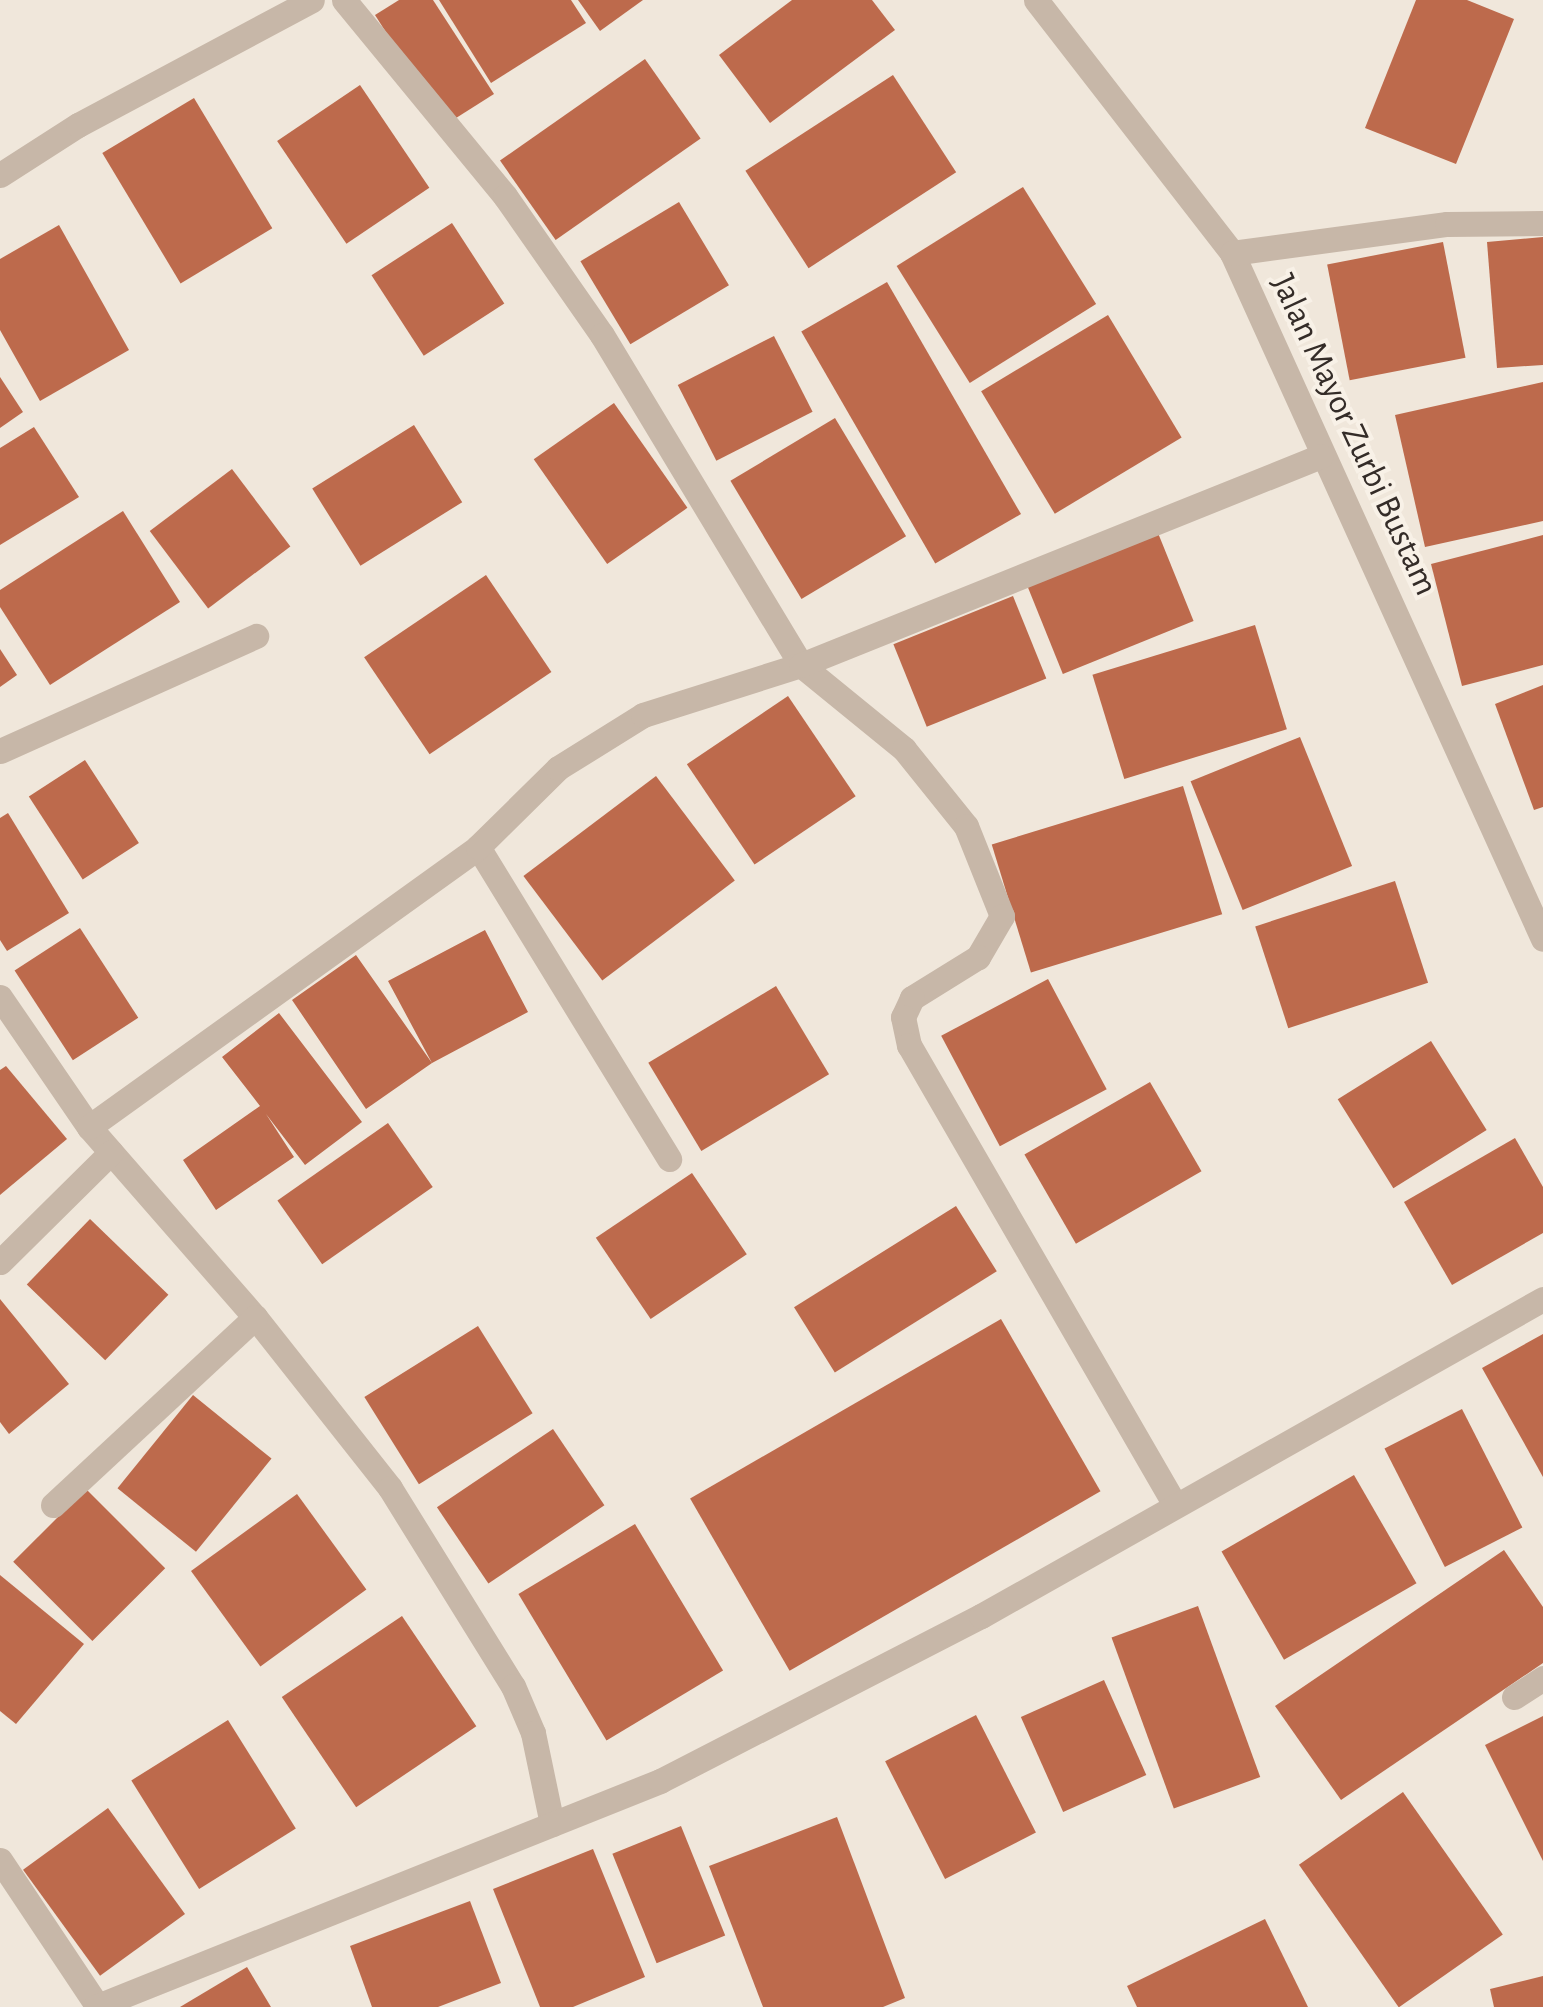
<!DOCTYPE html>
<html>
<head>
<meta charset="utf-8">
<style>
  body { margin:0 }
  #map { position:relative; width:1543px; height:2007px; overflow:hidden; background:#f0e7db; font-family:"Alegreya Sans",sans-serif }
  div>[style] { position:absolute }
  .building>* { inset:0; background:#bd6a4c; transform-origin:0 0 }
  .minor>* { height:25px; margin:-12.5px; padding:0 12.5px; transform-origin:12.5px; border-radius:12.5px; background:#c7b7a8 }
  span { translate:-50% -50%; white-space:nowrap; text-align:center; line-height:1.15; -webkit-text-stroke:8px #f8f1e7; paint-order:stroke }
  .street-label { font-size:35px; color:#342c28 }
</style>
</head>
<body>
<div id="map">
  <div class="building">
    <i style="clip-path:polygon(399px 0,433px 0,494px 94px,445px 125px,375px 15px)"></i>
    <i style="clip-path:polygon(439px 0,571px 0,586px 23px,491px 83px)"></i>
    <i style="clip-path:polygon(578px 0,643px 0,600px 31px)"></i>
    <i style="clip-path:polygon(792px 0,872px 0,895px 30px,770px 123px,719px 55px)"></i>
    <i style="clip-path:polygon(1416px 0,1467px 0,1514px 19px,1456px 164px,1365px 128px)"></i>
    <i style="left:645px;top:59px;width:97px;height:177px;rotate:55deg"></i>
    <i style="left:893px;top:75px;width:116px;height:176px;rotate:57deg"></i>
    <i style="left:360px;top:85px;width:124px;height:100px;rotate:56deg"></i>
    <i style="left:194px;top:98px;width:152px;height:107px;rotate:59deg"></i>
    <i style="left:1023px;top:187px;width:138px;height:149px;rotate:58deg"></i>
    <i style="left:679px;top:202px;width:97px;height:115px;rotate:59deg"></i>
    <i style="left:452px;top:223px;width:96px;height:96px;rotate:57deg"></i>
    <i style="clip-path:polygon(59px 225px,129px 350px,40px 401px,0 330px,0 259px)"></i>
    <i style="clip-path:polygon(1543px 237px,1543px 365px,1497px 368px,1487px 242px)"></i>
    <i style="left:1443px;top:242px;width:118px;height:118px;rotate:79deg"></i>
    <i style="left:887px;top:282px;width:268px;height:99px;rotate:60deg"></i>
    <i style="left:1108px;top:315px;width:143px;height:148px;rotate:59deg"></i>
    <i style="left:774px;top:336px;width:85px;height:108px;rotate:63deg"></i>
    <i style="clip-path:polygon(0 377px,23px 412px,0 428px)"></i>
    <i style="clip-path:polygon(1543px 382px,1543px 521px,1425px 547px,1395px 415px)"></i>
    <i style="left:614px;top:403px;width:128px;height:98px;rotate:55deg"></i>
    <i style="left:835px;top:418px;width:138px;height:122px;rotate:59deg"></i>
    <i style="left:414px;top:425px;width:91px;height:120px;rotate:58deg"></i>
    <i style="clip-path:polygon(34px 427px,79px 497px,0 545px,0 448px)"></i>
    <i style="left:232px;top:469px;width:97px;height:103px;rotate:53deg"></i>
    <i style="clip-path:polygon(123px 511px,180px 602px,50px 685px,0 607px,0 590px)"></i>
    <i style="left:1158px;top:533px;width:95px;height:141px;rotate:68deg"></i>
    <i style="clip-path:polygon(1543px 535px,1543px 665px,1462px 686px,1431px 564px)"></i>
    <i style="left:486px;top:575px;width:117px;height:147px;rotate:56deg"></i>
    <i style="left:1013px;top:596px;width:89px;height:129px;rotate:68deg"></i>
    <i style="left:1255px;top:625px;width:109px;height:170px;rotate:73deg"></i>
    <i style="clip-path:polygon(0 649px,17px 675px,0 687px)"></i>
    <i style="clip-path:polygon(1543px 685px,1543px 807px,1534px 810px,1495px 704px)"></i>
    <i style="left:788px;top:696px;width:121px;height:122px;rotate:56deg"></i>
    <i style="left:1300px;top:737px;width:139px;height:118px;rotate:68deg"></i>
    <i style="left:85px;top:760px;width:99px;height:67px;rotate:57deg"></i>
    <i style="left:656px;top:776px;width:131px;height:166px;rotate:53deg"></i>
    <i style="left:1183px;top:786px;width:134px;height:200px;rotate:73deg"></i>
    <i style="clip-path:polygon(8px 813px,69px 913px,7px 951px,0 940px,0 818px)"></i>
    <i style="left:1395px;top:881px;width:107px;height:147px;rotate:72deg"></i>
    <i style="left:80px;top:928px;width:107px;height:78px;rotate:57deg"></i>
    <i style="clip-path:polygon(485px 930px,528px 1012px,432px 1063px,366px 1109px,292px 1000px,356px 955px,432px 1063px,388px 981px)"></i>
    <i style="left:1048px;top:979px;width:125px;height:121px;rotate:62deg"></i>
    <i style="left:776px;top:986px;width:103px;height:149px;rotate:59deg"></i>
    <i style="clip-path:polygon(279px 1013px,362px 1122px,305px 1165px,266px 1114px,294px 1157px,216px 1210px,183px 1160px,260px 1106px,222px 1057px)"></i>
    <i style="left:1431px;top:1041px;width:105px;height:110px;rotate:58deg"></i>
    <i style="clip-path:polygon(6px 1066px,67px 1139px,0 1195px,0 1070px)"></i>
    <i style="left:1150px;top:1082px;width:103px;height:145px;rotate:60deg"></i>
    <i style="left:388px;top:1123px;width:78px;height:135px;rotate:55deg"></i>
    <i style="clip-path:polygon(1515px 1138px,1543px 1187px,1543px 1233px,1452px 1285px,1404px 1202px)"></i>
    <i style="left:692px;top:1173px;width:98px;height:116px;rotate:56deg"></i>
    <i style="left:956px;top:1206px;width:77px;height:191px;rotate:58deg"></i>
    <i style="left:90px;top:1219px;width:109px;height:91px;rotate:44deg"></i>
    <i style="clip-path:polygon(0 1299px,69px 1384px,9px 1434px,0 1422px)"></i>
    <i style="left:1001px;top:1319px;width:199px;height:359px;rotate:60deg"></i>
    <i style="left:478px;top:1326px;width:103px;height:134px;rotate:58deg"></i>
    <i style="clip-path:polygon(1543px 1334px,1543px 1477px,1482px 1368px)"></i>
    <i style="left:193px;top:1395px;width:101px;height:120px;rotate:39deg"></i>
    <i style="left:1462px;top:1409px;width:133px;height:87px;rotate:63deg"></i>
    <i style="left:553px;top:1429px;width:92px;height:140px;rotate:56deg"></i>
    <i style="left:1354px;top:1475px;width:125px;height:153px;rotate:60deg"></i>
    <i style="left:86px;top:1489px;width:112px;height:103px;rotate:45deg"></i>
    <i style="left:297px;top:1494px;width:118px;height:131px;rotate:54deg"></i>
    <i style="left:635px;top:1524px;width:171px;height:136px;rotate:59deg"></i>
    <i style="clip-path:polygon(1504px 1550px,1543px 1607px,1543px 1663px,1341px 1800px,1275px 1706px)"></i>
    <i style="clip-path:polygon(0 1575px,84px 1644px,16px 1724px,0 1711px)"></i>
    <i style="left:1198px;top:1606px;width:182px;height:92px;rotate:70deg"></i>
    <i style="left:402px;top:1616px;width:133px;height:145px;rotate:56deg"></i>
    <i style="left:1104px;top:1680px;width:104px;height:91px;rotate:66deg"></i>
    <i style="left:976px;top:1715px;width:132px;height:102px;rotate:63deg"></i>
    <i style="clip-path:polygon(1543px 1716px,1543px 1861px,1485px 1745px)"></i>
    <i style="left:228px;top:1720px;width:128px;height:114px;rotate:58deg"></i>
    <i style="left:1403px;top:1792px;width:174px;height:127px;rotate:55deg"></i>
    <i style="left:108px;top:1808px;width:131px;height:105px;rotate:54deg"></i>
    <i style="clip-path:polygon(837px 1817px,905px 1998px,883px 2007px,763px 2007px,709px 1866px)"></i>
    <i style="left:681px;top:1826px;width:118px;height:74px;rotate:68deg"></i>
    <i style="clip-path:polygon(593px 1849px,645px 1977px,573px 2007px,540px 2007px,493px 1889px)"></i>
    <i style="clip-path:polygon(470px 1901px,501px 1983px,438px 2007px,372px 2007px,350px 1946px)"></i>
    <i style="clip-path:polygon(1265px 1919px,1308px 2007px,1137px 2007px,1127px 1986px)"></i>
    <i style="clip-path:polygon(247px 1967px,271px 2007px,180px 2007px)"></i>
    <i style="clip-path:polygon(1543px 1976px,1543px 2007px,1494px 2007px,1490px 1989px)"></i>
  </div>
  <div class="minor">
    <i style="left:344px;top:0;width:254px;rotate:50.6deg"></i>
    <i style="left:505px;top:196px;width:169px;rotate:55.1deg"></i>
    <i style="left:602px;top:335px;width:385px;rotate:58.9deg"></i>
    <i style="left:801px;top:665px;width:133px;rotate:39.2deg"></i>
    <i style="left:904px;top:749px;width:99px;rotate:51.2deg"></i>
    <i style="left:966px;top:826px;width:97px;rotate:68.2deg"></i>
    <i style="left:1002px;top:916px;width:48px;rotate:120.3deg"></i>
    <i style="left:978px;top:957px;width:78px;rotate:148.2deg"></i>
    <i style="left:912px;top:998px;width:21px;rotate:115deg"></i>
    <i style="left:903px;top:1017px;width:29px;rotate:78deg"></i>
    <i style="left:909px;top:1045px;width:529px;rotate:59.95deg"></i>
    <i style="left:1036px;top:0;width:320px;rotate:52.2deg"></i>
    <i style="left:1232px;top:253px;width:753px;rotate:65.61deg"></i>
    <i style="left:0;top:175px;width:93px;rotate:-32.7deg"></i>
    <i style="left:78px;top:125px;width:265px;rotate:-28.1deg"></i>
    <i style="left:1232px;top:253px;width:217px;rotate:-7.7deg"></i>
    <i style="left:1447px;top:224px;width:96px;rotate:-0.6deg"></i>
    <i style="left:0;top:751px;width:281px;rotate:-24.2deg"></i>
    <i style="left:478px;top:847px;width:366px;rotate:58.5deg"></i>
    <i style="left:0;top:997px;width:158px;rotate:55.6deg"></i>
    <i style="left:89px;top:1127px;width:252px;rotate:48.9deg"></i>
    <i style="left:255px;top:1317px;width:218px;rotate:51.7deg"></i>
    <i style="left:390px;top:1488px;width:233px;rotate:58.2deg"></i>
    <i style="left:513px;top:1686px;width:51px;rotate:66.9deg"></i>
    <i style="left:533px;top:1733px;width:93px;rotate:78.2deg"></i>
    <i style="left:89px;top:1127px;width:479px;rotate:-35.7deg"></i>
    <i style="left:478px;top:847px;width:112px;rotate:-44.6deg"></i>
    <i style="left:558px;top:768px;width:100px;rotate:-31.9deg"></i>
    <i style="left:643px;top:715px;width:166px;rotate:-17.6deg"></i>
    <i style="left:801px;top:665px;width:560px;rotate:-21.9deg"></i>
    <i style="left:0;top:1262px;width:156px;rotate:-44.7deg"></i>
    <i style="left:53px;top:1505px;width:276px;rotate:-42.9deg"></i>
    <i style="left:1514px;top:1697px;width:35px;rotate:-33deg"></i>
    <i style="left:0;top:1860px;width:177px;rotate:56.3deg"></i>
    <i style="left:95px;top:2007px;width:609px;rotate:-21.8deg"></i>
    <i style="left:660px;top:1781px;width:361px;rotate:-27.2deg"></i>
    <i style="left:981px;top:1616px;width:645px;rotate:-29.43deg"></i>
  </div>
  <div class="street-label">
    <span style="left:1354px;top:435px;rotate:65deg">Jalan Mayor Zurbi Bustam</span>
  </div>
</div>
</body>
</html>
